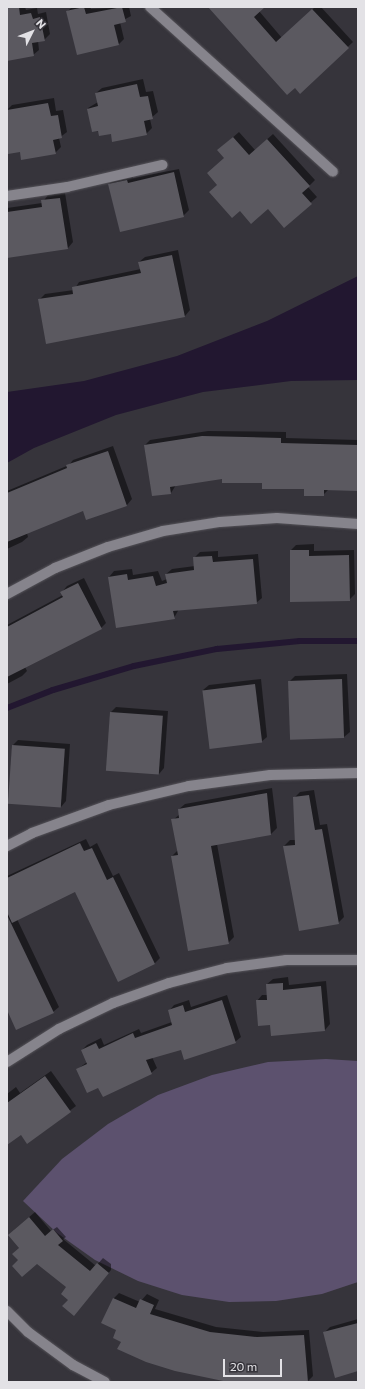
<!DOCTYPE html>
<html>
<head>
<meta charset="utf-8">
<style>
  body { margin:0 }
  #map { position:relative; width:365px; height:1389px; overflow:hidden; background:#36343b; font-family:Commissioner,sans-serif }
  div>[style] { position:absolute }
  .green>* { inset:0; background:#5c516e }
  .water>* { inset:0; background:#221730 }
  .shadow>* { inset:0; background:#0007 }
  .stream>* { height:6px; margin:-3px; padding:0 3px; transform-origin:3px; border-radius:3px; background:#221730 }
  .building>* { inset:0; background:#5b5960; transform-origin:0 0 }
  .roads { filter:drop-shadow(0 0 1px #555359) drop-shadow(0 0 1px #555359) }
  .minor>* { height:10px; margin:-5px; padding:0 5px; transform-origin:5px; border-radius:5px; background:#86848c }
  span { translate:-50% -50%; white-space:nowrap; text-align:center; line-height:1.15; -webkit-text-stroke:3.5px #36343b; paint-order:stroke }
  .frame { position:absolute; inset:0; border:8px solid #e3e2e6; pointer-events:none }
  .north { position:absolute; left:12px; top:12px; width:40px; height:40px; -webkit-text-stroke:3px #36343b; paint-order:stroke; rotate:48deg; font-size:11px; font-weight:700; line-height:16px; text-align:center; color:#e3e2e6 }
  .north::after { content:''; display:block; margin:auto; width:14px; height:18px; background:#e3e2e6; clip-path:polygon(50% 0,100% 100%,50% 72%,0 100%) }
  .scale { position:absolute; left:223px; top:1359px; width:59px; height:18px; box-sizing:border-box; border:2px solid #e3e2e6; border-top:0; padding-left:5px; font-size:12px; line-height:14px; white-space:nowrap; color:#e3e2e6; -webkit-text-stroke:3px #36343b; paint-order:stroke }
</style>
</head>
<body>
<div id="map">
  <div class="green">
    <i style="clip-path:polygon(326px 1059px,358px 1061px,358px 1282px,322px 1294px,276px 1301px,229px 1302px,182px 1295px,138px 1281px,95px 1260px,57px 1233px,23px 1201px,62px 1159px,108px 1124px,158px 1095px,212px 1075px,268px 1062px)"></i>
  </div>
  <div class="water">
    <i style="clip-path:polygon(358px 276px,358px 380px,291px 381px,203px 392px,116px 415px,34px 448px,7px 463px,7px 392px,84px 381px,177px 356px,267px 321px)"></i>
  </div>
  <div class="shadow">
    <i style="clip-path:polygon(7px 7px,25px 7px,26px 10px,37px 8px,38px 14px,46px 12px,50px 34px,44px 40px,38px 41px,39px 50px,33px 55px,7px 60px)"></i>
    <i style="clip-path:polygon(72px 7px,90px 7px,91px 9px,129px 7px,131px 16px,120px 22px,124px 39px,119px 44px,67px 12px)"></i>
    <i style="clip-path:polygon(209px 7px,263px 7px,259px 11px,282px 38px,315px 7px,321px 7px,353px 42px,300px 92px)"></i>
    <i style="clip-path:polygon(143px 79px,146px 92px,153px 91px,158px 112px,150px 119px,152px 128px,146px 134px,92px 131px,88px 108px,98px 102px,96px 93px,102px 88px)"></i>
    <i style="clip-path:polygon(54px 98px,56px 111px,63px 110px,67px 132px,59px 138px,61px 147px,55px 153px,20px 151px,7px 147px,7px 110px,12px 105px)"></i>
    <i style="clip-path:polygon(239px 132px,255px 150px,273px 134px,315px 180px,308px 187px,317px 197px,284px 226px,268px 208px,218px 185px,225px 158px,224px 145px)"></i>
    <i style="clip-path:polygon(179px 169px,189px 210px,183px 216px,109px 184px,115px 179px,133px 175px,133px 178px)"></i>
    <i style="clip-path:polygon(65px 193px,73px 242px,68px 248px,7px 257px,7px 208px,42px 203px,48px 195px)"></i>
    <i style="clip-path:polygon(178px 250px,190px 310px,185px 316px,47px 343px,39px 300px,45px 294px,74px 290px,79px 282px,141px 269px,139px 262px,145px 257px)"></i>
    <i style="clip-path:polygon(208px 431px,286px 432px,286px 438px,358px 440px,358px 490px,329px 489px,323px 495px,306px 488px,223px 478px,176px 485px,171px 493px,145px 445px,150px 440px)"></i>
    <i style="clip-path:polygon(113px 446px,132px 499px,127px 505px,87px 519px,83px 510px,27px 533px,28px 537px,22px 542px,7px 549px,7px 491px,69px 465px,73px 460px)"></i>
    <i style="clip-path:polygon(314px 544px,314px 551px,354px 550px,355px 594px,349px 600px,291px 550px,296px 545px)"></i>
    <i style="clip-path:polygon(218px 551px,218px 557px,258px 554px,262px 598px,256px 603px,179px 609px,174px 618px,109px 577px,114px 571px,132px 569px,133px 575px,158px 571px,162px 581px,167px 579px,166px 574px,172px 569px,195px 566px,194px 558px,200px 552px)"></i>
    <i style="clip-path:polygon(84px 578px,106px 623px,101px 628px,25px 667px,27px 671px,22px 676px,7px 684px,7px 625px,63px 595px,62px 592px,67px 586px)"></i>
    <i style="clip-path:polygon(347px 674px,350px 732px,344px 737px,292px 739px,289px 682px,295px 676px)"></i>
    <i style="clip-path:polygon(261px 679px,267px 737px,261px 742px,203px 690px,209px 685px)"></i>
    <i style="clip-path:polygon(116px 707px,168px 711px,164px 768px,159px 774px,111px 712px)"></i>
    <i style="clip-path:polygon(18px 740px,70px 744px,66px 801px,61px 807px,13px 745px)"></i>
    <i style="clip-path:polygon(272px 788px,277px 828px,271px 834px,217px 844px,234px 937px,228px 943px,172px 856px,178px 850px,173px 820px,180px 814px,179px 809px,185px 804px)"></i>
    <i style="clip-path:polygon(314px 790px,320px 825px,327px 824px,344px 917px,338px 923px,284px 846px,290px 840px,296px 840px,294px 798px,300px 792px)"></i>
    <i style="clip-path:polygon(86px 839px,90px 847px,97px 843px,113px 876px,119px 873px,160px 958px,154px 964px,75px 891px,17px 919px,59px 1007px,53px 1012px,7px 1008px,7px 876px)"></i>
    <i style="clip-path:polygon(288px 977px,289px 985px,326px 981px,330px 1024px,325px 1030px,271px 1024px,257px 1001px,262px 995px,268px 995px,267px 984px,273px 979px)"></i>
    <i style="clip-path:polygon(227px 995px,241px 1037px,235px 1042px,181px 1048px,152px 1057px,157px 1068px,151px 1073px,99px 1086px,78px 1069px,87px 1062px,82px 1050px,87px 1045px,101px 1038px,104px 1045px,139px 1029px,141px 1033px,172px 1022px,169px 1011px,174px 1005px,189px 1000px,191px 1007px)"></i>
    <i style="clip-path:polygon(51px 1071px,76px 1106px,27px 1143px,21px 1134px,7px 1135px,7px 1094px,16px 1087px,20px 1093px)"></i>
    <i style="clip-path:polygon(35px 1212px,51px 1231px,57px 1227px,66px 1237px,63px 1239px,96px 1266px,103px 1258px,111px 1264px,111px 1270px,79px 1309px,69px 1300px,67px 1287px,37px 1263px,19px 1260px,19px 1248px,14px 1230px)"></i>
    <i style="clip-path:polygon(119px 1293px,140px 1302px,147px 1294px,159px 1300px,155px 1309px,216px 1327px,263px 1332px,309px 1330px,313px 1376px,308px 1381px,122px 1341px,118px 1330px,102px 1322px,114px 1298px)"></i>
    <i style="clip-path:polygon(358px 1319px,358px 1370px,324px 1333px,330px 1327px)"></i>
  </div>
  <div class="stream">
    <i style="left:7px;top:708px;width:49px;rotate:-21.4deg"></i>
    <i style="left:53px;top:690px;width:84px;rotate:-16.5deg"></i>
    <i style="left:134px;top:666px;width:85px;rotate:-11.6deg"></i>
    <i style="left:217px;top:649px;width:83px;rotate:-5.5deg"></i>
    <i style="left:300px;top:641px;width:58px"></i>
  </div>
  <div class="building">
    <i style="clip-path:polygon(7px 7px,19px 7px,20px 15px,31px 13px,33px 19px,40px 17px,45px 41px,32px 43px,34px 56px,7px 61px)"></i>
    <i style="clip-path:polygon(84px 7px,86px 14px,122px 7px,126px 22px,114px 25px,119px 45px,77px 55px,66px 11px)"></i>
    <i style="clip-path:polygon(208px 7px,265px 7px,254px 17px,276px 42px,312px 9px,349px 48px,300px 94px,295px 88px,287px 95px)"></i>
    <i style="clip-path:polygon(137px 84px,140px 97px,148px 96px,153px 119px,144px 121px,147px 135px,112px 142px,111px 134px,99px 136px,98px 131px,92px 132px,87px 109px,98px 106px,95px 93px)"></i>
    <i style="clip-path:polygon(48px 103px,51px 116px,58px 115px,62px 138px,53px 140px,56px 154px,21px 160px,20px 152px,8px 154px,7px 110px)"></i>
    <i style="clip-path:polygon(233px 137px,249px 155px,267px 139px,310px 186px,302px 193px,312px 204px,284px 228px,268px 209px,251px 224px,240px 211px,232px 218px,209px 192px,217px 185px,207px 173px,224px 158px,217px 150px)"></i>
    <i style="clip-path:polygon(174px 172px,184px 217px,120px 232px,108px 184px,127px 180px,128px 183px)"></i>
    <i style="clip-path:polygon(60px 198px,68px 249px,7px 258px,7px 212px,42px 207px,41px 200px)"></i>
    <i style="clip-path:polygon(172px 255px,185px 317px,46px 344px,38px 299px,73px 294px,72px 287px,141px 273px,138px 262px)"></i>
    <i style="clip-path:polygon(202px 436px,281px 438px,281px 443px,358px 445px,358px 491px,324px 490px,324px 496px,304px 496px,304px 489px,262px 489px,262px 483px,222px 483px,222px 479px,170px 487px,171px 494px,152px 496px,144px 445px)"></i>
    <i style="clip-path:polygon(108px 451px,127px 506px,86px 520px,83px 511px,7px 542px,7px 493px,67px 468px,66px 465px)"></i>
    <i style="clip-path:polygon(290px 550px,309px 550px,309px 556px,349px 555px,350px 601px,290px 602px)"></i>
    <i style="clip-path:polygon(212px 556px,213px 562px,253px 559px,257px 604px,173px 611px,175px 619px,116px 628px,108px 577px,127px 574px,128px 580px,153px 576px,156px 586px,167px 583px,165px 574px,194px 570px,193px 557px)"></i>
    <i style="clip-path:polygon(78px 583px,102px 629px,7px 677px,7px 627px,63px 597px,60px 592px)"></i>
    <i style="left:342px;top:679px;width:59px;height:54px;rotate:88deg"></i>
    <i style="left:255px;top:684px;width:59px;height:53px;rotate:83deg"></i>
    <i style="left:110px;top:712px;width:53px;height:59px;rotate:4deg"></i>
    <i style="left:12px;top:745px;width:53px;height:59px;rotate:4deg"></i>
    <i style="clip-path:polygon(267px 793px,271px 835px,211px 846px,229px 944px,188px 951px,171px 856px,178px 855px,171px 819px,179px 818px,178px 809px)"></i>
    <i style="clip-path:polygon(309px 795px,315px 830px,322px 829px,339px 924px,299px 931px,283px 846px,295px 845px,293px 797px)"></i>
    <i style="clip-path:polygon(80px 843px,84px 851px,92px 848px,107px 880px,113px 877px,155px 964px,118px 982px,75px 892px,12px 923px,7px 912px,7px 878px)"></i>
    <i style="clip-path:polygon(7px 915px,54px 1013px,16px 1030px,7px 1010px)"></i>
    <i style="clip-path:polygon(283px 983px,283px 990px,321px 986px,325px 1031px,271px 1036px,270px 1025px,258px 1026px,256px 1000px,267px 1000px,266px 984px)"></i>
    <i style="clip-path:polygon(222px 1000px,236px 1043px,184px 1060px,181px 1050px,146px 1060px,152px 1074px,103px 1097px,98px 1088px,87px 1093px,76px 1069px,87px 1064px,81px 1050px,96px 1043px,99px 1049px,133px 1033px,135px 1038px,172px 1025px,168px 1010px,183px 1005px,185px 1012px)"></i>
    <i style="clip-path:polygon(45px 1076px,71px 1112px,27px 1144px,21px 1135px,7px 1145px,7px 1103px)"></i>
    <i style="clip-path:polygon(29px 1217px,45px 1236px,53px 1229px,63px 1241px,58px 1245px,90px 1271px,97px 1263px,109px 1273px,74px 1316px,62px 1306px,68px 1300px,61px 1294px,66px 1287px,37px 1264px,22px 1277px,12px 1266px,18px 1260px,12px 1254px,19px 1248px,8px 1235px)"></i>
    <i style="clip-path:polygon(113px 1298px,136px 1308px,140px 1299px,154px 1305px,150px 1314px,210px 1332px,257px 1337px,304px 1335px,308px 1382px,228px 1382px,175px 1371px,146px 1362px,117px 1349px,121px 1342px,113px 1338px,116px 1330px,101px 1323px)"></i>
    <i style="clip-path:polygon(358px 1323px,358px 1371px,335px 1378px,323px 1332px)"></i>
  </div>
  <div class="roads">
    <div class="minor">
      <i style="left:150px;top:7px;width:246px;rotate:42deg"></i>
      <i style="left:7px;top:196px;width:61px;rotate:-8.5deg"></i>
      <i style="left:67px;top:187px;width:98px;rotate:-13deg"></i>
      <i style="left:7px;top:594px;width:55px;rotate:-28.4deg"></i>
      <i style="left:55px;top:568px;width:57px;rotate:-21.6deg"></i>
      <i style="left:108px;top:547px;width:57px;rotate:-16.2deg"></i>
      <i style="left:163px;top:531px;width:58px;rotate:-9deg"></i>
      <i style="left:220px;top:522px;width:57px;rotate:-4deg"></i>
      <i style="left:277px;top:518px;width:81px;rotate:4.2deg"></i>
      <i style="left:7px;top:846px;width:28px;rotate:-27deg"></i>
      <i style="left:32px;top:833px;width:82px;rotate:-20deg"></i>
      <i style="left:109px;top:805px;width:82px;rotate:-13.4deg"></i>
      <i style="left:189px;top:786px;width:82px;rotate:-7.7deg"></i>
      <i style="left:270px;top:775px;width:88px;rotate:-1.3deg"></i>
      <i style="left:7px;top:1062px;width:62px;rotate:-32.4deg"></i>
      <i style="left:59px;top:1029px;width:60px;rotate:-25.7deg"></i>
      <i style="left:113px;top:1003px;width:59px;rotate:-19.7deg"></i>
      <i style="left:169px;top:983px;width:60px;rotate:-14.5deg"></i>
      <i style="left:227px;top:968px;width:60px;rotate:-7.7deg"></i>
      <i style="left:286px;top:960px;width:72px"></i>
      <i style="left:7px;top:1311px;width:30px;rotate:45deg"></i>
      <i style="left:28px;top:1332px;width:56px;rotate:36.3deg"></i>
      <i style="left:73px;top:1365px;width:36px;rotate:28deg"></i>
    </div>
  </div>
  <div class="frame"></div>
  <div class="north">N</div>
  <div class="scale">20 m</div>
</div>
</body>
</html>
